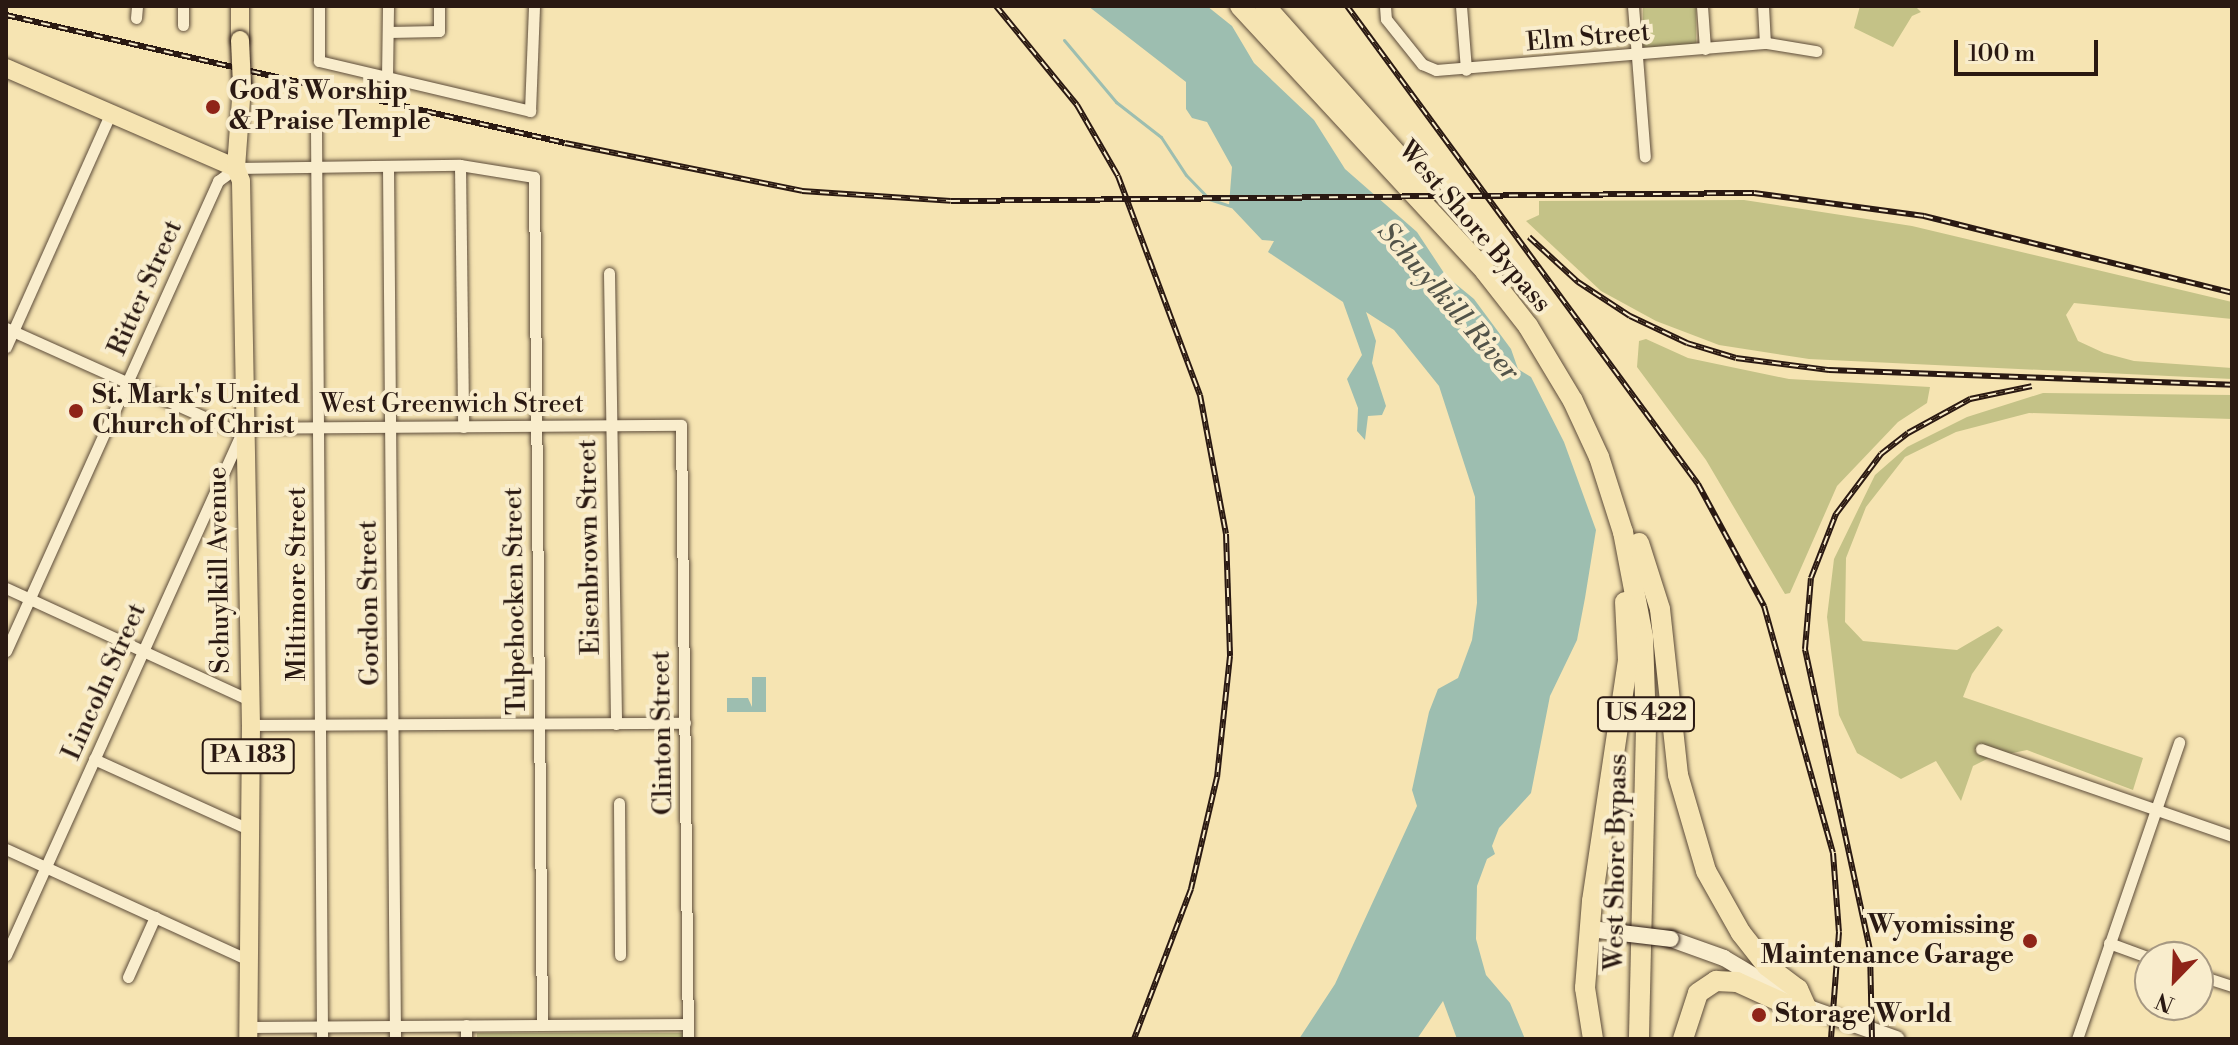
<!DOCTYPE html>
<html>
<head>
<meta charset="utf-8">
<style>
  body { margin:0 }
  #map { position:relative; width:2238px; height:1045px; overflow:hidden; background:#f6e4b2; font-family:"Libre Bodoni",serif }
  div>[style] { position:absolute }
  .green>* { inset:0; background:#c4c287; transform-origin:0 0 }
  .water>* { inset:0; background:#9dbeb0 }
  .stream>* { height:3px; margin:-1.5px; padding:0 1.5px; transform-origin:1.5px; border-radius:1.5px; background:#9dbeb0 }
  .roads { filter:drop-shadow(0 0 2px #5d4c3a) drop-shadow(0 0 2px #5d4c3a) }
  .street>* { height:11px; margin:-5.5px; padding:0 5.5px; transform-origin:5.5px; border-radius:5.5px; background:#f9edcd }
  .secondary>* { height:16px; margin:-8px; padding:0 8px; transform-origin:8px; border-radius:8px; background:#f9edcd }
  .primary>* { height:18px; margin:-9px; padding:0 9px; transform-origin:9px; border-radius:9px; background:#f6e4b2 }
  .highway>* { height:20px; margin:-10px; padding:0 10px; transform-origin:10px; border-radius:10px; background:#f6e4b2 }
  .rail>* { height:6px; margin-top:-3px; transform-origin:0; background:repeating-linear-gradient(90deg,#f9edcd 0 9px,#2a1912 0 18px); box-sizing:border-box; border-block:2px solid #2a1912 }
  .bridges { filter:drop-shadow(0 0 2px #2a1912) drop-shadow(0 0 2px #2a1912) }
  .secondary-bridge>* { height:16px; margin:-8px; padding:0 8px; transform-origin:8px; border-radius:8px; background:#f9edcd }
  .primary-bridge>* { height:18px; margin:-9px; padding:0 9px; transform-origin:9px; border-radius:9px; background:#f6e4b2 }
  .dots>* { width:22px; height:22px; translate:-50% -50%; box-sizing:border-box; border:4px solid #f9edcd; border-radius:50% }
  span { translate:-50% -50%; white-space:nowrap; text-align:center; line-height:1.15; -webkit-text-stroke:8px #f9edcd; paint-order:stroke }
  .shield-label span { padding:2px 6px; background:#f9edcd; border:2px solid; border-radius:6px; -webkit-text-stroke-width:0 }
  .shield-label { font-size:24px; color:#2a1912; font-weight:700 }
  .street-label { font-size:26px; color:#2a1912 }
  .poi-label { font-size:26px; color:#2a1912; font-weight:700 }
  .left { translate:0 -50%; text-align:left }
  .right { translate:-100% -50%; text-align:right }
  .water-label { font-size:28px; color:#525349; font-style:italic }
  .frame { position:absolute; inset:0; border:8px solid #2a1912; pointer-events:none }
  .north { position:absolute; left:2134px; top:941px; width:80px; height:80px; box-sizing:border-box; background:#f9edcd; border:2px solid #a69882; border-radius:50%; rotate:203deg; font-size:22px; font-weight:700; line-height:32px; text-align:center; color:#2a1912 }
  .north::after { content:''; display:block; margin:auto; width:28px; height:36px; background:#8f2418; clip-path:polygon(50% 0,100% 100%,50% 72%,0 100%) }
  .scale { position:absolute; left:1954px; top:40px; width:144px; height:36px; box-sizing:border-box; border:4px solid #2a1912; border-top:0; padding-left:10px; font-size:24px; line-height:28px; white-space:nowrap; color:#2a1912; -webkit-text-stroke:6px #f9edcd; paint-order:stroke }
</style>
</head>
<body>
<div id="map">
  <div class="green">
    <i style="left:1643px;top:6px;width:53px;height:41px"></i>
    <i style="clip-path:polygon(1860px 6px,1915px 6px,1921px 12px,1912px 16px,1893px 47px,1854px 28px)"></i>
    <i style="clip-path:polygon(1744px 200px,1912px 226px,2232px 302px,2232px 319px,2074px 303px,2066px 315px,2078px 341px,2104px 353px,2134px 361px,2232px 368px,2232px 379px,1809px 359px,1719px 345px,1656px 321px,1601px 291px,1526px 221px,1539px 215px,1539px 201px)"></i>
    <i style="clip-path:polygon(1646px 339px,1688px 358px,1789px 379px,1930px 387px,1927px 403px,1898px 422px,1837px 486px,1790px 593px,1785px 594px,1706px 460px,1637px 367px,1639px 341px)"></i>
    <i style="clip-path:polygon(2043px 393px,2232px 395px,2232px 419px,2029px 413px,1956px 432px,1905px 457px,1866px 507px,1846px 558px,1845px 622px,1863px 641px,1957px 650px,1998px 626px,2003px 630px,1972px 674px,1963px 697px,2143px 758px,2133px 790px,2027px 750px,1989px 758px,1973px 766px,1961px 801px,1936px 761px,1901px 779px,1857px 753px,1839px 715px,1827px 617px,1834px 559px,1875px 475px,1907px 447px,1967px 417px)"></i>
    <i style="left:477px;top:1033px;width:206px;height:6px"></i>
  </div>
  <div class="water">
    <i style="clip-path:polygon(1088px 6px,1207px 6px,1232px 26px,1254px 63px,1314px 120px,1345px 169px,1417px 232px,1446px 276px,1474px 299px,1511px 349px,1518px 369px,1531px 377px,1564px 442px,1596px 530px,1585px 598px,1577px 640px,1550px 696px,1531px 793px,1499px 828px,1492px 846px,1495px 854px,1487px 859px,1477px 886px,1476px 939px,1486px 975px,1510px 1003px,1525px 1039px,1457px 1039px,1443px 1001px,1417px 1039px,1299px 1039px,1335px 984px,1417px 806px,1412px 790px,1429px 712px,1438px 689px,1458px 678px,1472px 640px,1477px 603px,1475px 497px,1439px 386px,1394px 330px,1366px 312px,1376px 341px,1372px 363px,1386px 406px,1382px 415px,1368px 416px,1365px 440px,1357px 431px,1358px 408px,1347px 379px,1362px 355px,1343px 302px,1268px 252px,1274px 241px,1262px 240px,1229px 205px,1232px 167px,1207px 122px,1192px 118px,1186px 109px,1186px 82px)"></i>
    <i style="clip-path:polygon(752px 677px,766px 677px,766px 712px,727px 712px,727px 698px,748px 698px,752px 707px)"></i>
  </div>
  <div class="stream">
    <i style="left:1064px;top:40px;width:81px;rotate:50deg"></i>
    <i style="left:1116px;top:102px;width:57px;rotate:37.9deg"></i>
    <i style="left:1161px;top:137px;width:45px;rotate:56.7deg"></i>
    <i style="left:1186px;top:175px;width:33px;rotate:46deg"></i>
    <i style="left:1209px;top:199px;width:23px;rotate:18deg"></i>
  </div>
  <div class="roads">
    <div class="street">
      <i style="left:319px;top:6px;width:55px;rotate:90deg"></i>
      <i style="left:319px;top:61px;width:217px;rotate:13.3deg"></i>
      <i style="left:530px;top:111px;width:105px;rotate:-87.8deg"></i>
      <i style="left:1385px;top:6px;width:13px;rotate:86deg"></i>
      <i style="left:1386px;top:19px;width:58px;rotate:51.3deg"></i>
      <i style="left:1422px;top:64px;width:15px;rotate:23deg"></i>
      <i style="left:1436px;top:70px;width:332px;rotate:-4.7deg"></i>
      <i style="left:1767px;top:43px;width:50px;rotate:9.3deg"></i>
      <i style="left:1461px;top:6px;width:64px;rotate:85.5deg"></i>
      <i style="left:1633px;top:6px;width:151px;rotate:85.5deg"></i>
      <i style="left:1702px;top:6px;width:43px;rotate:86deg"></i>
      <i style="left:1763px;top:6px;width:37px;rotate:87deg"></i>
      <i style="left:136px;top:18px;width:12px;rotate:-85deg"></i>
      <i style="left:183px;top:25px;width:19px;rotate:-90deg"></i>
      <i style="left:388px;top:32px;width:51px;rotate:-1.1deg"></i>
      <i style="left:439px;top:31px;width:25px;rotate:-90deg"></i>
      <i style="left:387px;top:79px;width:73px;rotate:-89.2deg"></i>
      <i style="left:316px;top:128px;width:911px;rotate:89.62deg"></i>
      <i style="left:460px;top:165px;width:262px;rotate:89.3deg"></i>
      <i style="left:388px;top:166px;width:873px;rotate:89.54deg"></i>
      <i style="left:609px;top:273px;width:451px;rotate:89.1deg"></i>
      <i style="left:6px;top:328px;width:243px;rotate:24.2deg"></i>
      <i style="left:228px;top:428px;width:453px;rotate:-0.4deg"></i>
      <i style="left:681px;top:425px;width:614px;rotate:89.35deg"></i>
      <i style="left:6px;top:347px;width:255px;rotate:-65.9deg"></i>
      <i style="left:6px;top:588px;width:268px;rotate:24.7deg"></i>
      <i style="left:6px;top:651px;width:516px;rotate:-65.72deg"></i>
      <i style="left:218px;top:181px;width:22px;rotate:-36deg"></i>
      <i style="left:236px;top:168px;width:224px;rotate:-0.8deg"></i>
      <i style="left:460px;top:165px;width:75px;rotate:9.2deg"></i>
      <i style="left:534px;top:177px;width:848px;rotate:89.46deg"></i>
      <i style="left:251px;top:725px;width:434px;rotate:-0.3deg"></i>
      <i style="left:1981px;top:749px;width:266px;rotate:19.1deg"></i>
      <i style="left:94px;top:759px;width:169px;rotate:24.4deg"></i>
      <i style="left:619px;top:803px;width:152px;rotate:89.6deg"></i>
      <i style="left:6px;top:849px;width:266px;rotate:24.6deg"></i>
      <i style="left:2109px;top:943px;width:44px;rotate:20.1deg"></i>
      <i style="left:6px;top:955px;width:574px;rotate:-65.71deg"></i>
      <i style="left:2198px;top:975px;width:36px;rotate:18deg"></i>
      <i style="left:128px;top:977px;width:66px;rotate:-65.8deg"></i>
      <i style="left:466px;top:1025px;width:14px;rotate:90deg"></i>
      <i style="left:248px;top:1027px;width:440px;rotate:-0.4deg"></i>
      <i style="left:2077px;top:1039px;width:314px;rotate:-71deg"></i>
    </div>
    <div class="secondary">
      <i style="left:1592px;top:929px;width:29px;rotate:8deg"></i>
      <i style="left:1671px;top:939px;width:56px;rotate:19.7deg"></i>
      <i style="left:1724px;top:958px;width:96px;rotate:30.9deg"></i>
      <i style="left:1806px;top:1007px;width:96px;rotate:19.6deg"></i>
    </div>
    <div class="primary">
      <i style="left:240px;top:40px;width:34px;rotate:-90deg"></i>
      <i style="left:6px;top:68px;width:251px;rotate:23.5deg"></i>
      <i style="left:242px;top:86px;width:82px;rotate:94.2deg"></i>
      <i style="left:236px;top:168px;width:14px;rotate:69deg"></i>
      <i style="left:241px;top:181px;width:544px;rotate:88.95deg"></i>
      <i style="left:251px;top:725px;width:314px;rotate:90.5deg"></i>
    </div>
    <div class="highway">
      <i style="left:1240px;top:6px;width:361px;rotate:47.2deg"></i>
      <i style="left:1485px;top:271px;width:70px;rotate:52deg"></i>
      <i style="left:1528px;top:326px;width:87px;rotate:59deg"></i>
      <i style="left:1573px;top:401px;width:62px;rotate:65.1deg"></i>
      <i style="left:1599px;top:457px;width:79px;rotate:72.3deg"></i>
      <i style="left:1623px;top:532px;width:107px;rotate:79.2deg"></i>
      <i style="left:1643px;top:637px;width:90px;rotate:88.1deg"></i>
      <i style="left:1646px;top:727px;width:312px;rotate:91.3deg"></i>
      <i style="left:1265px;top:6px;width:248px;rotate:48.3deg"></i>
      <i style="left:1639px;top:543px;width:69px;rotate:72.3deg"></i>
      <i style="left:1660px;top:609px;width:167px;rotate:83.8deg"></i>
      <i style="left:1678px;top:775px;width:100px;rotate:73.7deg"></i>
      <i style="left:1706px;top:871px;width:71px;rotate:60.6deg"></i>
      <i style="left:1741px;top:933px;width:42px;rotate:51.8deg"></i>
      <i style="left:1767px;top:966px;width:39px;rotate:37deg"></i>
      <i style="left:1798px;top:989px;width:20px;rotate:66deg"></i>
      <i style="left:1593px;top:1039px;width:52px;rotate:-98.9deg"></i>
      <i style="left:1585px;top:988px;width:87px;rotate:-85.4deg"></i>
      <i style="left:1592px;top:901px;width:243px;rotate:-81.5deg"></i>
      <i style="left:1628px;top:661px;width:59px;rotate:-92.9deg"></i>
      <i style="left:1683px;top:1039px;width:48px;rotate:-71.9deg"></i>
      <i style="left:1698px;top:993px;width:22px;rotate:-34deg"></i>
      <i style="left:1716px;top:981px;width:21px;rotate:3deg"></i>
      <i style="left:1737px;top:982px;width:56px;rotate:24.3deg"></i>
      <i style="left:1788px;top:1005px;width:18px;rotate:6deg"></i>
    </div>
  </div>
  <div class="rail">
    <i style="left:996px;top:6px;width:128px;rotate:50.7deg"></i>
    <i style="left:1077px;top:105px;width:82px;rotate:60deg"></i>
    <i style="left:1118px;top:176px;width:234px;rotate:69.5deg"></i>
    <i style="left:1200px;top:395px;width:141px;rotate:79.4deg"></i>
    <i style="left:1226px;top:534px;width:122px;rotate:88.1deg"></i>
    <i style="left:1230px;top:656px;width:122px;rotate:96.1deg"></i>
    <i style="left:1217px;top:777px;width:115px;rotate:103.1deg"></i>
    <i style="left:1191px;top:889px;width:160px;rotate:110.8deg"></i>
    <i style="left:1347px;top:6px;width:593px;rotate:53.71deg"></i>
    <i style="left:1698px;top:484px;width:139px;rotate:61.6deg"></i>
    <i style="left:1764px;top:606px;width:256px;rotate:74.4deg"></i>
    <i style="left:1833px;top:853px;width:79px;rotate:85.7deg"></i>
    <i style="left:1839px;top:932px;width:107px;rotate:94.3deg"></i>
    <i style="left:6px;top:15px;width:573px;rotate:12.9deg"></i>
    <i style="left:565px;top:143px;width:242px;rotate:11.4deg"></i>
    <i style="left:802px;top:191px;width:149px;rotate:3.8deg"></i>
    <i style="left:951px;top:201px;width:803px;rotate:-0.57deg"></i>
    <i style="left:1754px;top:193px;width:172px;rotate:7.7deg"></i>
    <i style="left:1924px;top:216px;width:317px;rotate:14deg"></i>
    <i style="left:1529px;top:237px;width:67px;rotate:42.6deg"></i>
    <i style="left:1578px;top:282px;width:62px;rotate:33.2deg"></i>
    <i style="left:1630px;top:316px;width:63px;rotate:25.3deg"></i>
    <i style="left:1687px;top:343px;width:51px;rotate:17deg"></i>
    <i style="left:1736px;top:358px;width:94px;rotate:7.4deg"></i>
    <i style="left:1829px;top:370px;width:403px;rotate:2.1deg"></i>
    <i style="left:1872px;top:1039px;width:89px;rotate:-91.3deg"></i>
    <i style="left:1870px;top:950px;width:308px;rotate:-102.2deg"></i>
    <i style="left:1805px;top:649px;width:71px;rotate:-85.2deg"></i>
    <i style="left:1811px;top:578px;width:69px;rotate:-68.7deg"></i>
    <i style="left:1836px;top:514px;width:75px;rotate:-53.1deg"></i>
    <i style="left:1881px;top:454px;width:34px;rotate:-38deg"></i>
    <i style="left:1908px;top:433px;width:71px;rotate:-28.7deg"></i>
    <i style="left:1970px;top:399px;width:63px;rotate:-11.8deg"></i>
  </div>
  <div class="bridges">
    <div class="secondary-bridge">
      <i style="left:1621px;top:933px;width:50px;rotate:6.8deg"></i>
    </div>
    <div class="primary-bridge">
      <i style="left:240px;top:40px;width:46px;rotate:87.5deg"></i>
    </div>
  </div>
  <div class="dots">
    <i style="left:213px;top:107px;background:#8f2418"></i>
    <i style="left:76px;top:411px;background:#8f2418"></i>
    <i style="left:2030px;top:941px;background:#8f2418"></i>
    <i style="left:1759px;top:1015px;background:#8f2418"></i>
  </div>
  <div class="shield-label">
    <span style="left:1646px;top:714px">US 422</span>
    <span style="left:248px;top:756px">PA 183</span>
  </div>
  <div class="street-label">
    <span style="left:1588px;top:38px;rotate:-5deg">Elm Street</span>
    <span style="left:1474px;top:227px;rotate:49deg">West Shore Bypass</span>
    <span style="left:146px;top:288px;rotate:-66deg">Ritter Street</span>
    <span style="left:452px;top:405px">West Greenwich Street</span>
    <span style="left:590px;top:547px;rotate:-91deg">Eisenbrown Street</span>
    <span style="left:220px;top:570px;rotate:-91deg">Schuylkill Avenue</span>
    <span style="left:298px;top:584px;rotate:-90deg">Miltimore Street</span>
    <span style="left:516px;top:601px;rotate:-91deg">Tulpehocken Street</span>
    <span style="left:370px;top:603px;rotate:-91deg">Gordon Street</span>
    <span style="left:105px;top:682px;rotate:-66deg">Lincoln Street</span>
    <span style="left:663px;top:733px;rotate:-91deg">Clinton Street</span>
    <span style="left:1617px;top:862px;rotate:-89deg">West Shore Bypass</span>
  </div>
  <div class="poi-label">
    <span class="left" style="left:229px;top:107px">God's Worship<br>&amp; Praise Temple</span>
    <span class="left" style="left:92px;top:411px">St. Mark's United<br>Church of Christ</span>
    <span class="right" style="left:2014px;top:941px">Wyomissing<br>Maintenance Garage</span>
    <span class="left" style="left:1775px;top:1015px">Storage World</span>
  </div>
  <div class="water-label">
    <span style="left:1448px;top:302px;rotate:49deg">Schuylkill River</span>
  </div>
  <div class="frame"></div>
  <div class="north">N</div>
  <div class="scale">100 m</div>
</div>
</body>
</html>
